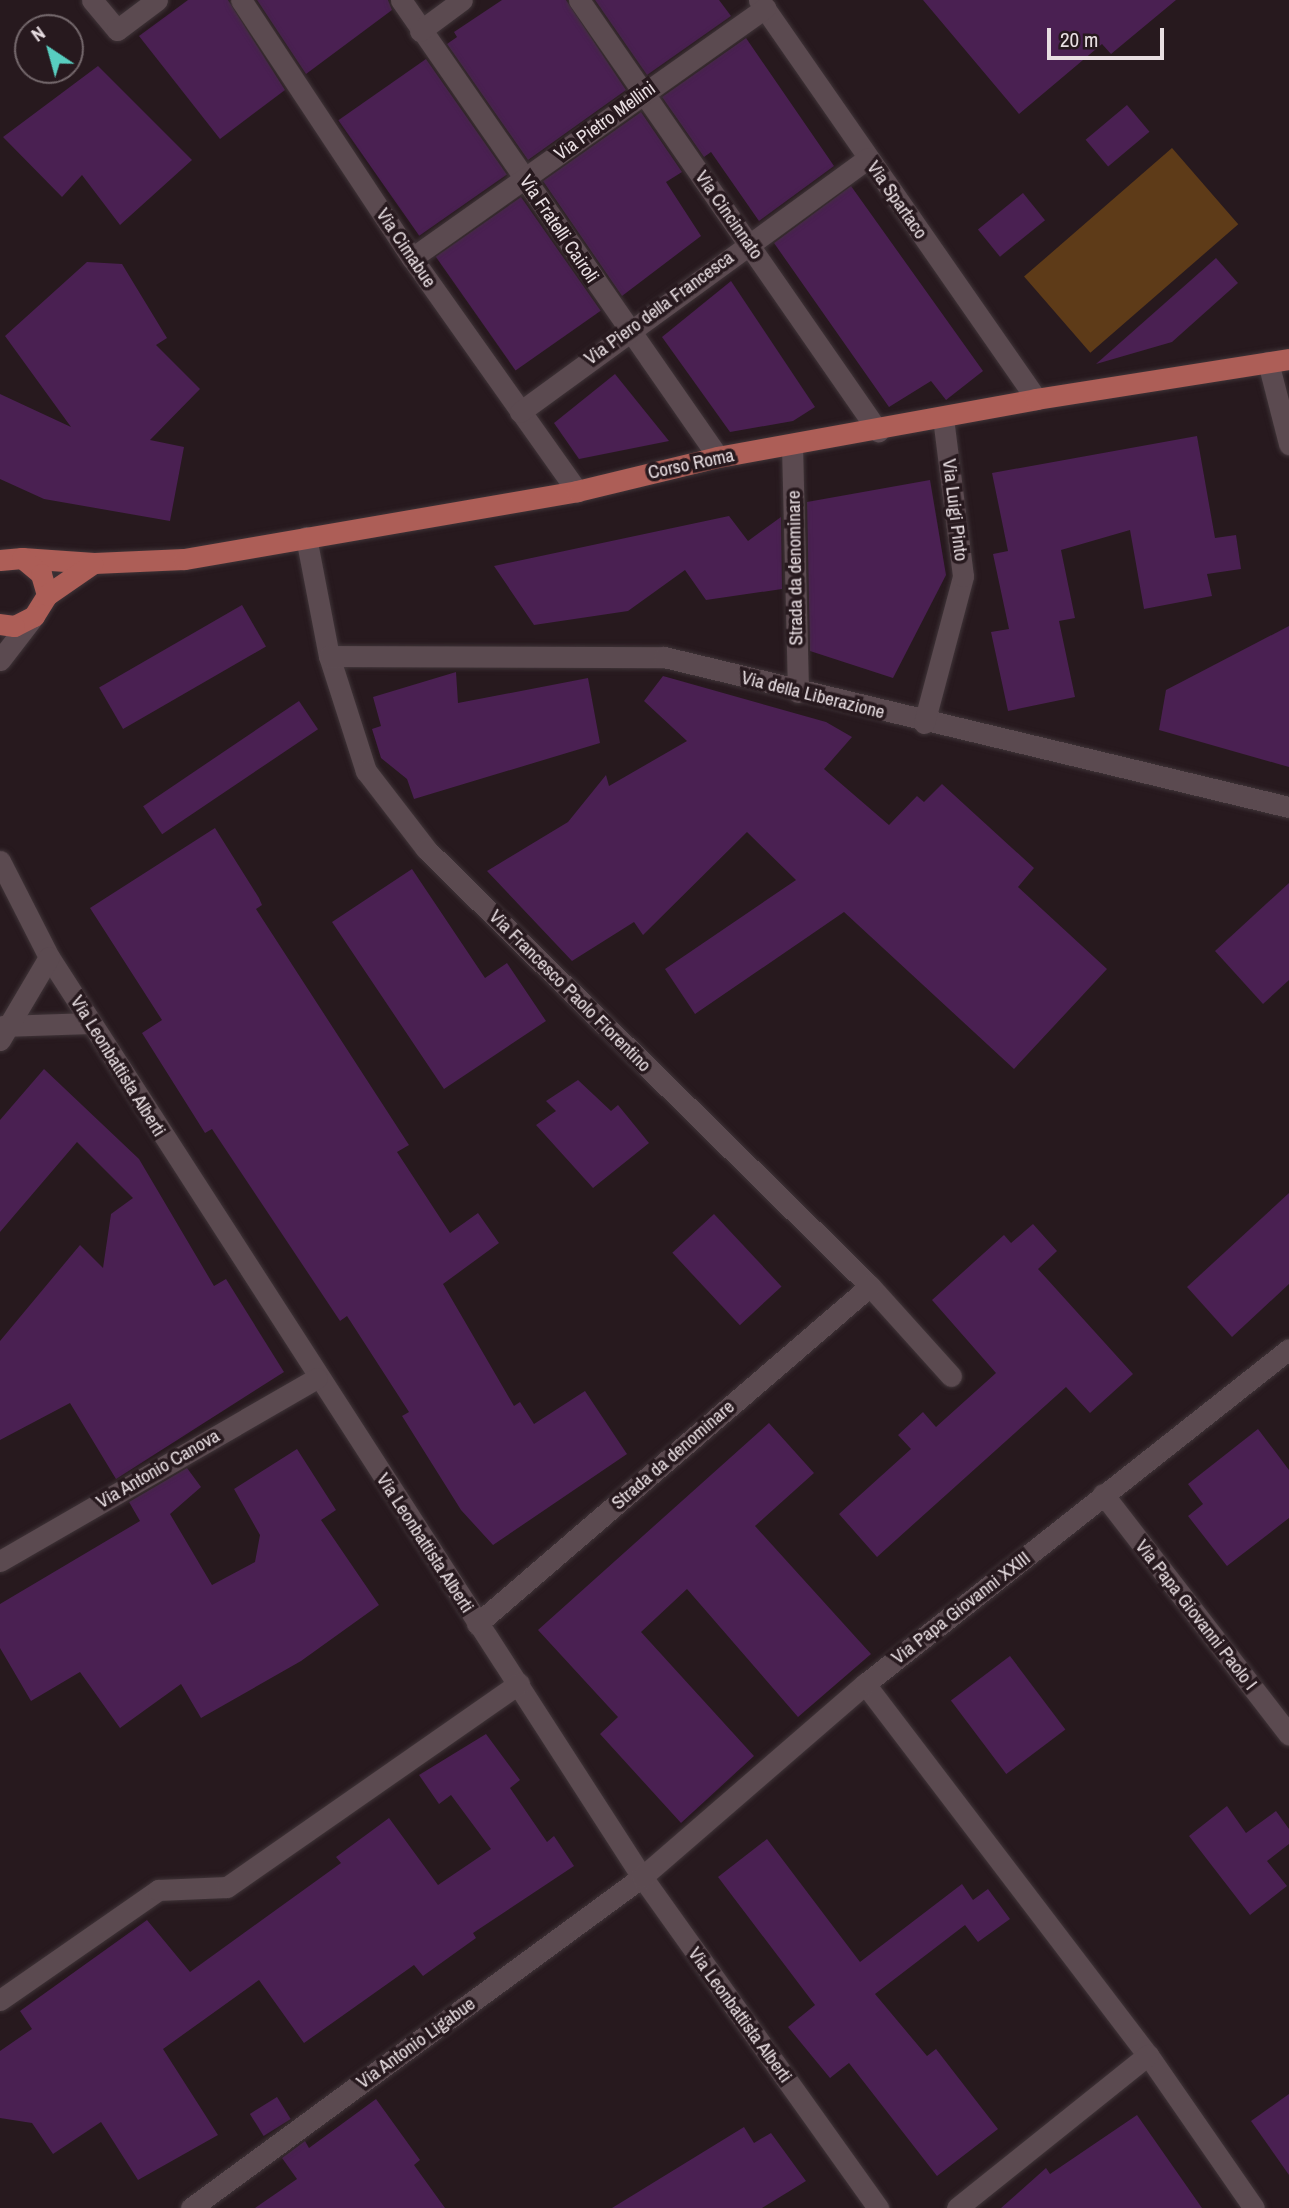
<!DOCTYPE html>
<html>
<head>
<meta charset="utf-8">
<style>
  body { margin:0 }
  #map { position:relative; width:1289px; height:2208px; overflow:hidden; background:#27191e; font-family:"Archivo Narrow",sans-serif }
  div>[style] { position:absolute }
  .green>* { inset:0; background:#5e3b18; transform-origin:0 0 }
  .building>* { inset:0; background:#4a2052; transform-origin:0 0 }
  .roads { filter:drop-shadow(0 0 2px #3f3438) drop-shadow(0 0 2px #3f3438) }
  .minor>* { height:21px; margin:-10.5px; padding:0 10.5px; transform-origin:10.5px; border-radius:10.5px; background:#5b4a50 }
  .major>* { height:21px; margin:-10.5px; padding:0 10.5px; transform-origin:10.5px; border-radius:10.5px; background:#ad5e57 }
  span { translate:-50% -50%; white-space:nowrap; text-align:center; line-height:1.15; -webkit-text-stroke:7px #27191e; paint-order:stroke }
  .street-label { font-size:19px; color:#e8dee2 }
  .north { position:absolute; left:14px; top:14px; width:70px; height:70px; box-sizing:border-box; background:#27191e; border:2px solid #74686c; border-radius:50%; rotate:324deg; font-size:19px; font-weight:700; line-height:28px; text-align:center; color:#e8dee2 }
  .north::after { content:''; display:block; margin:auto; width:24px; height:32px; background:#58cec0; clip-path:polygon(50% 0,100% 100%,50% 72%,0 100%) }
  .scale { position:absolute; left:1047px; top:28px; width:117px; height:32px; box-sizing:border-box; border:4px solid #e8dee2; border-top:0; padding-left:9px; font-size:21px; line-height:24px; white-space:nowrap; color:#e8dee2; -webkit-text-stroke:5px #27191e; paint-order:stroke }
</style>
</head>
<body>
<div id="map">
  <div class="green">
    <i style="left:1172px;top:148px;width:101px;height:196px;rotate:49deg"></i>
  </div>
  <div class="building">
    <i style="clip-path:polygon(188px 0,228px 0,285px 90px,220px 139px,139px 36px)"></i>
    <i style="clip-path:polygon(257px 0,388px 0,392px 10px,306px 74px)"></i>
    <i style="clip-path:polygon(502px 0,566px 0,626px 90px,528px 160px,447px 44px,457px 37px,454px 32px)"></i>
    <i style="clip-path:polygon(595px 0,719px 0,731px 16px,647px 75px)"></i>
    <i style="clip-path:polygon(923px 0,1176px 0,1111px 54px,1102px 44px,1019px 114px)"></i>
    <i style="clip-path:polygon(746px 38px,834px 166px,759px 221px,711px 152px,704px 157px,662px 97px)"></i>
    <i style="left:426px;top:59px;width:141px;height:107px;rotate:55deg"></i>
    <i style="clip-path:polygon(98px 66px,192px 160px,120px 225px,82px 175px,62px 197px,3px 137px)"></i>
    <i style="left:1127px;top:105px;width:35px;height:54px;rotate:50deg"></i>
    <i style="clip-path:polygon(641px 112px,682px 172px,666px 182px,701px 236px,622px 296px,543px 181px)"></i>
    <i style="clip-path:polygon(851px 186px,983px 371px,946px 400px,931px 381px,889px 407px,774px 243px)"></i>
    <i style="left:1023px;top:193px;width:35px;height:58px;rotate:51deg"></i>
    <i style="left:521px;top:197px;width:139px;height:104px;rotate:55deg"></i>
    <i style="clip-path:polygon(1216px 258px,1238px 283px,1172px 342px,1096px 364px)"></i>
    <i style="clip-path:polygon(87px 262px,122px 264px,167px 338px,156px 345px,200px 389px,150px 440px,184px 447px,170px 521px,44px 499px,0 479px,0 394px,71px 427px,5px 336px)"></i>
    <i style="clip-path:polygon(731px 281px,815px 407px,793px 421px,730px 432px,662px 337px)"></i>
    <i style="clip-path:polygon(615px 374px,669px 441px,579px 459px,554px 423px)"></i>
    <i style="clip-path:polygon(1197px 436px,1215px 538px,1236px 535px,1241px 569px,1207px 574px,1212px 596px,1144px 609px,1130px 530px,1061px 550px,1075px 618px,1059px 621px,1075px 697px,1008px 711px,991px 632px,1009px 629px,993px 554px,1008px 551px,992px 473px)"></i>
    <i style="clip-path:polygon(930px 480px,946px 575px,893px 678px,810px 651px,807px 502px)"></i>
    <i style="clip-path:polygon(729px 516px,748px 541px,781px 517px,782px 589px,706px 600px,685px 570px,628px 611px,534px 625px,494px 566px)"></i>
    <i style="left:242px;top:605px;width:48px;height:165px;rotate:60deg"></i>
    <i style="clip-path:polygon(1289px 626px,1289px 767px,1159px 730px,1166px 690px)"></i>
    <i style="clip-path:polygon(456px 672px,458px 703px,588px 678px,600px 743px,414px 799px,407px 779px,381px 758px,372px 729px,381px 726px,373px 697px)"></i>
    <i style="clip-path:polygon(663px 676px,826px 722px,852px 737px,824px 769px,889px 825px,917px 796px,924px 802px,942px 784px,1034px 868px,1018px 887px,1107px 969px,1014px 1069px,844px 912px,695px 1014px,665px 969px,796px 880px,747px 832px,643px 935px,634px 922px,572px 961px,487px 871px,568px 822px,606px 775px,609px 786px,687px 741px,644px 701px)"></i>
    <i style="left:299px;top:701px;width:34px;height:188px;rotate:56deg"></i>
    <i style="clip-path:polygon(215px 828px,259px 898px,262px 905px,256px 909px,409px 1145px,397px 1152px,450px 1233px,478px 1213px,499px 1243px,443px 1284px,514px 1406px,520px 1402px,534px 1424px,585px 1391px,627px 1454px,493px 1545px,461px 1510px,402px 1416px,409px 1412px,347px 1316px,340px 1321px,212px 1129px,205px 1133px,142px 1033px,162px 1020px,90px 908px)"></i>
    <i style="clip-path:polygon(412px 869px,485px 978px,507px 963px,546px 1021px,444px 1089px,332px 922px)"></i>
    <i style="clip-path:polygon(1289px 883px,1289px 980px,1263px 1004px,1215px 951px)"></i>
    <i style="clip-path:polygon(44px 1069px,139px 1159px,214px 1286px,226px 1279px,284px 1372px,116px 1479px,70px 1403px,0 1440px,0 1341px,80px 1245px,103px 1268px,111px 1214px,133px 1198px,77px 1142px,0 1232px,0 1120px)"></i>
    <i style="clip-path:polygon(578px 1080px,611px 1111px,618px 1105px,649px 1143px,593px 1188px,536px 1125px,556px 1111px,546px 1101px)"></i>
    <i style="clip-path:polygon(1289px 1193px,1289px 1284px,1232px 1337px,1187px 1287px)"></i>
    <i style="left:714px;top:1214px;width:99px;height:57px;rotate:47deg"></i>
    <i style="clip-path:polygon(1033px 1224px,1057px 1251px,1038px 1269px,1133px 1374px,1090px 1413px,1066px 1387px,877px 1557px,839px 1514px,911px 1449px,898px 1435px,923px 1412px,936px 1427px,996px 1373px,932px 1300px,1004px 1235px,1011px 1243px)"></i>
    <i style="clip-path:polygon(769px 1423px,814px 1473px,755px 1526px,871px 1654px,798px 1717px,687px 1589px,641px 1632px,754px 1756px,681px 1823px,600px 1734px,618px 1717px,538px 1630px)"></i>
    <i style="clip-path:polygon(1258px 1429px,1289px 1470px,1289px 1518px,1227px 1566px,1188px 1516px,1203px 1504px,1188px 1484px)"></i>
    <i style="clip-path:polygon(297px 1449px,336px 1510px,321px 1520px,379px 1605px,301px 1661px,201px 1718px,181px 1684px,120px 1728px,80px 1672px,31px 1701px,0 1648px,0 1604px,140px 1521px,129px 1502px,187px 1468px,201px 1487px,170px 1514px,212px 1585px,255px 1562px,260px 1535px,234px 1489px)"></i>
    <i style="left:1010px;top:1656px;width:92px;height:74px;rotate:53deg"></i>
    <i style="clip-path:polygon(486px 1734px,520px 1780px,510px 1788px,547px 1842px,554px 1836px,574px 1866px,473px 1933px,476px 1938px,423px 1976px,414px 1965px,304px 2043px,259px 1980px,163px 2049px,218px 2135px,138px 2180px,101px 2122px,53px 2154px,32px 2123px,0 2118px,0 2051px,32px 2029px,20px 2011px,147px 1920px,190px 1972px,341px 1863px,336px 1857px,389px 1818px,438px 1885px,491px 1849px,451px 1795px,439px 1804px,419px 1775px)"></i>
    <i style="clip-path:polygon(1227px 1806px,1246px 1833px,1276px 1811px,1289px 1829px,1289px 1844px,1267px 1861px,1287px 1886px,1250px 1915px,1189px 1836px)"></i>
    <i style="clip-path:polygon(767px 1839px,860px 1962px,962px 1884px,973px 1900px,988px 1889px,1010px 1919px,978px 1942px,965px 1925px,875px 1994px,927px 2056px,936px 2049px,998px 2129px,937px 2176px,849px 2063px,830px 2078px,788px 2027px,815px 2005px,718px 1877px)"></i>
    <i style="clip-path:polygon(1289px 2094px,1289px 2175px,1251px 2121px)"></i>
    <i style="left:277px;top:2097px;width:26px;height:32px;rotate:58deg"></i>
    <i style="clip-path:polygon(376px 2099px,420px 2160px,414px 2165px,445px 2208px,255px 2208px,297px 2179px,282px 2158px,305px 2141px,309px 2148px)"></i>
    <i style="clip-path:polygon(1137px 2115px,1202px 2208px,1001px 2208px,1046px 2168px,1050px 2174px)"></i>
    <i style="clip-path:polygon(744px 2127px,754px 2143px,771px 2133px,806px 2181px,762px 2208px,612px 2208px)"></i>
  </div>
  <div class="roads">
    <div class="minor">
      <i style="left:92px;top:0;width:39px;rotate:50deg"></i>
      <i style="left:117px;top:30px;width:50px;rotate:-36.9deg"></i>
      <i style="left:241px;top:0;width:310px;rotate:56.5deg"></i>
      <i style="left:412px;top:258px;width:286px;rotate:54.7deg"></i>
      <i style="left:401px;top:0;width:556px;rotate:55.25deg"></i>
      <i style="left:579px;top:0;width:525px;rotate:55.25deg"></i>
      <i style="left:759px;top:0;width:486px;rotate:55.2deg"></i>
      <i style="left:420px;top:31px;width:52px;rotate:-36.4deg"></i>
      <i style="left:412px;top:258px;width:433px;rotate:-35.3deg"></i>
      <i style="left:1268px;top:362px;width:85px;rotate:75.6deg"></i>
      <i style="left:520px;top:412px;width:431px;rotate:-36.1deg"></i>
      <i style="left:792px;top:445px;width:247px;rotate:88.6deg"></i>
      <i style="left:306px;top:537px;width:121px;rotate:79.1deg"></i>
      <i style="left:329px;top:656px;width:121px;rotate:72.2deg"></i>
      <i style="left:366px;top:771px;width:98px;rotate:52.4deg"></i>
      <i style="left:426px;top:849px;width:623px;rotate:44.54deg"></i>
      <i style="left:870px;top:1286px;width:121px;rotate:48deg"></i>
      <i style="left:329px;top:656px;width:335px;rotate:0.2deg"></i>
      <i style="left:664px;top:657px;width:643px;rotate:13.5deg"></i>
      <i style="left:0;top:660px;width:56px;rotate:-52.3deg"></i>
      <i style="left:924px;top:723px;width:152px;rotate:-75.1deg"></i>
      <i style="left:963px;top:576px;width:159px;rotate:-97.2deg"></i>
      <i style="left:0;top:861px;width:108px;rotate:63deg"></i>
      <i style="left:49px;top:957px;width:1095px;rotate:57.2deg"></i>
      <i style="left:642px;top:1877px;width:407px;rotate:54.5deg"></i>
      <i style="left:2px;top:1026px;width:89px;rotate:-1.9deg"></i>
      <i style="left:0;top:1040px;width:96px;rotate:-59.4deg"></i>
      <i style="left:1103px;top:1494px;width:304px;rotate:52.3deg"></i>
      <i style="left:0;top:1561px;width:366px;rotate:-30deg"></i>
      <i style="left:477px;top:1624px;width:518px;rotate:-40.7deg"></i>
      <i style="left:865px;top:1684px;width:467px;rotate:52.7deg"></i>
      <i style="left:1148px;top:2055px;width:186px;rotate:55.3deg"></i>
      <i style="left:0;top:2000px;width:193px;rotate:-34.8deg"></i>
      <i style="left:158px;top:1890px;width:69px;rotate:-2.5deg"></i>
      <i style="left:227px;top:1887px;width:356px;rotate:-34.9deg"></i>
      <i style="left:191px;top:2208px;width:559px;rotate:-36.28deg"></i>
      <i style="left:642px;top:1877px;width:295px;rotate:-40.9deg"></i>
      <i style="left:865px;top:1684px;width:540px;rotate:-38.31deg"></i>
      <i style="left:957px;top:2208px;width:245px;rotate:-38.7deg"></i>
    </div>
    <div class="major">
      <i style="left:22px;top:558px;width:72px;rotate:4deg"></i>
      <i style="left:94px;top:563px;width:90px;rotate:-2.5deg"></i>
      <i style="left:184px;top:559px;width:399px;rotate:-9.8deg"></i>
      <i style="left:577px;top:491px;width:145px;rotate:-13.6deg"></i>
      <i style="left:718px;top:457px;width:323px;rotate:-10.3deg"></i>
      <i style="left:1036px;top:399px;width:256px;rotate:-9deg"></i>
      <i style="left:0;top:560px;width:22px;rotate:-5deg"></i>
      <i style="left:22px;top:558px;width:25px;rotate:40deg"></i>
      <i style="left:41px;top:574px;width:22px;rotate:74deg"></i>
      <i style="left:47px;top:595px;width:25px;rotate:122deg"></i>
      <i style="left:34px;top:616px;width:22px;rotate:153deg"></i>
      <i style="left:14px;top:626px;width:14px;rotate:-172deg"></i>
      <i style="left:47px;top:595px;width:55px;rotate:-34.6deg"></i>
    </div>
  </div>
  <div class="street-label">
    <span style="left:605px;top:121px;rotate:-36deg">Via Pietro Mellini</span>
    <span style="left:897px;top:200px;rotate:55deg">Via Spartaco</span>
    <span style="left:729px;top:215px;rotate:55deg">Via Cincinnato</span>
    <span style="left:559px;top:229px;rotate:56deg">Via Fratelli Cairoli</span>
    <span style="left:406px;top:248px;rotate:56deg">Via Cimabue</span>
    <span style="left:659px;top:308px;rotate:-36deg">Via Piero della Francesca</span>
    <span style="left:691px;top:464px;rotate:-12deg">Corso Roma</span>
    <span style="left:955px;top:510px;rotate:83deg">Via Luigi Pinto</span>
    <span style="left:795px;top:568px;rotate:-91deg">Strada da denominare</span>
    <span style="left:813px;top:695px;rotate:14deg">Via della Liberazione</span>
    <span style="left:570px;top:991px;rotate:45deg">Via Francesco Paolo Fiorentino</span>
    <span style="left:118px;top:1066px;rotate:58deg">Via Leonbattista Alberti</span>
    <span style="left:673px;top:1455px;rotate:-41deg">Strada da denominare</span>
    <span style="left:158px;top:1469px;rotate:-30deg">Via Antonio Canova</span>
    <span style="left:425px;top:1543px;rotate:57deg">Via Leonbattista Alberti</span>
    <span style="left:961px;top:1608px;rotate:-38deg">Via Papa Giovanni XXIII</span>
    <span style="left:1196px;top:1615px;rotate:52deg">Via Papa Giovanni Paolo I</span>
    <span style="left:740px;top:2015px;rotate:54deg">Via Leonbattista Alberti</span>
    <span style="left:416px;top:2043px;rotate:-36deg">Via Antonio Ligabue</span>
  </div>
  <div class="north">N</div>
  <div class="scale">20 m</div>
</div>
</body>
</html>
